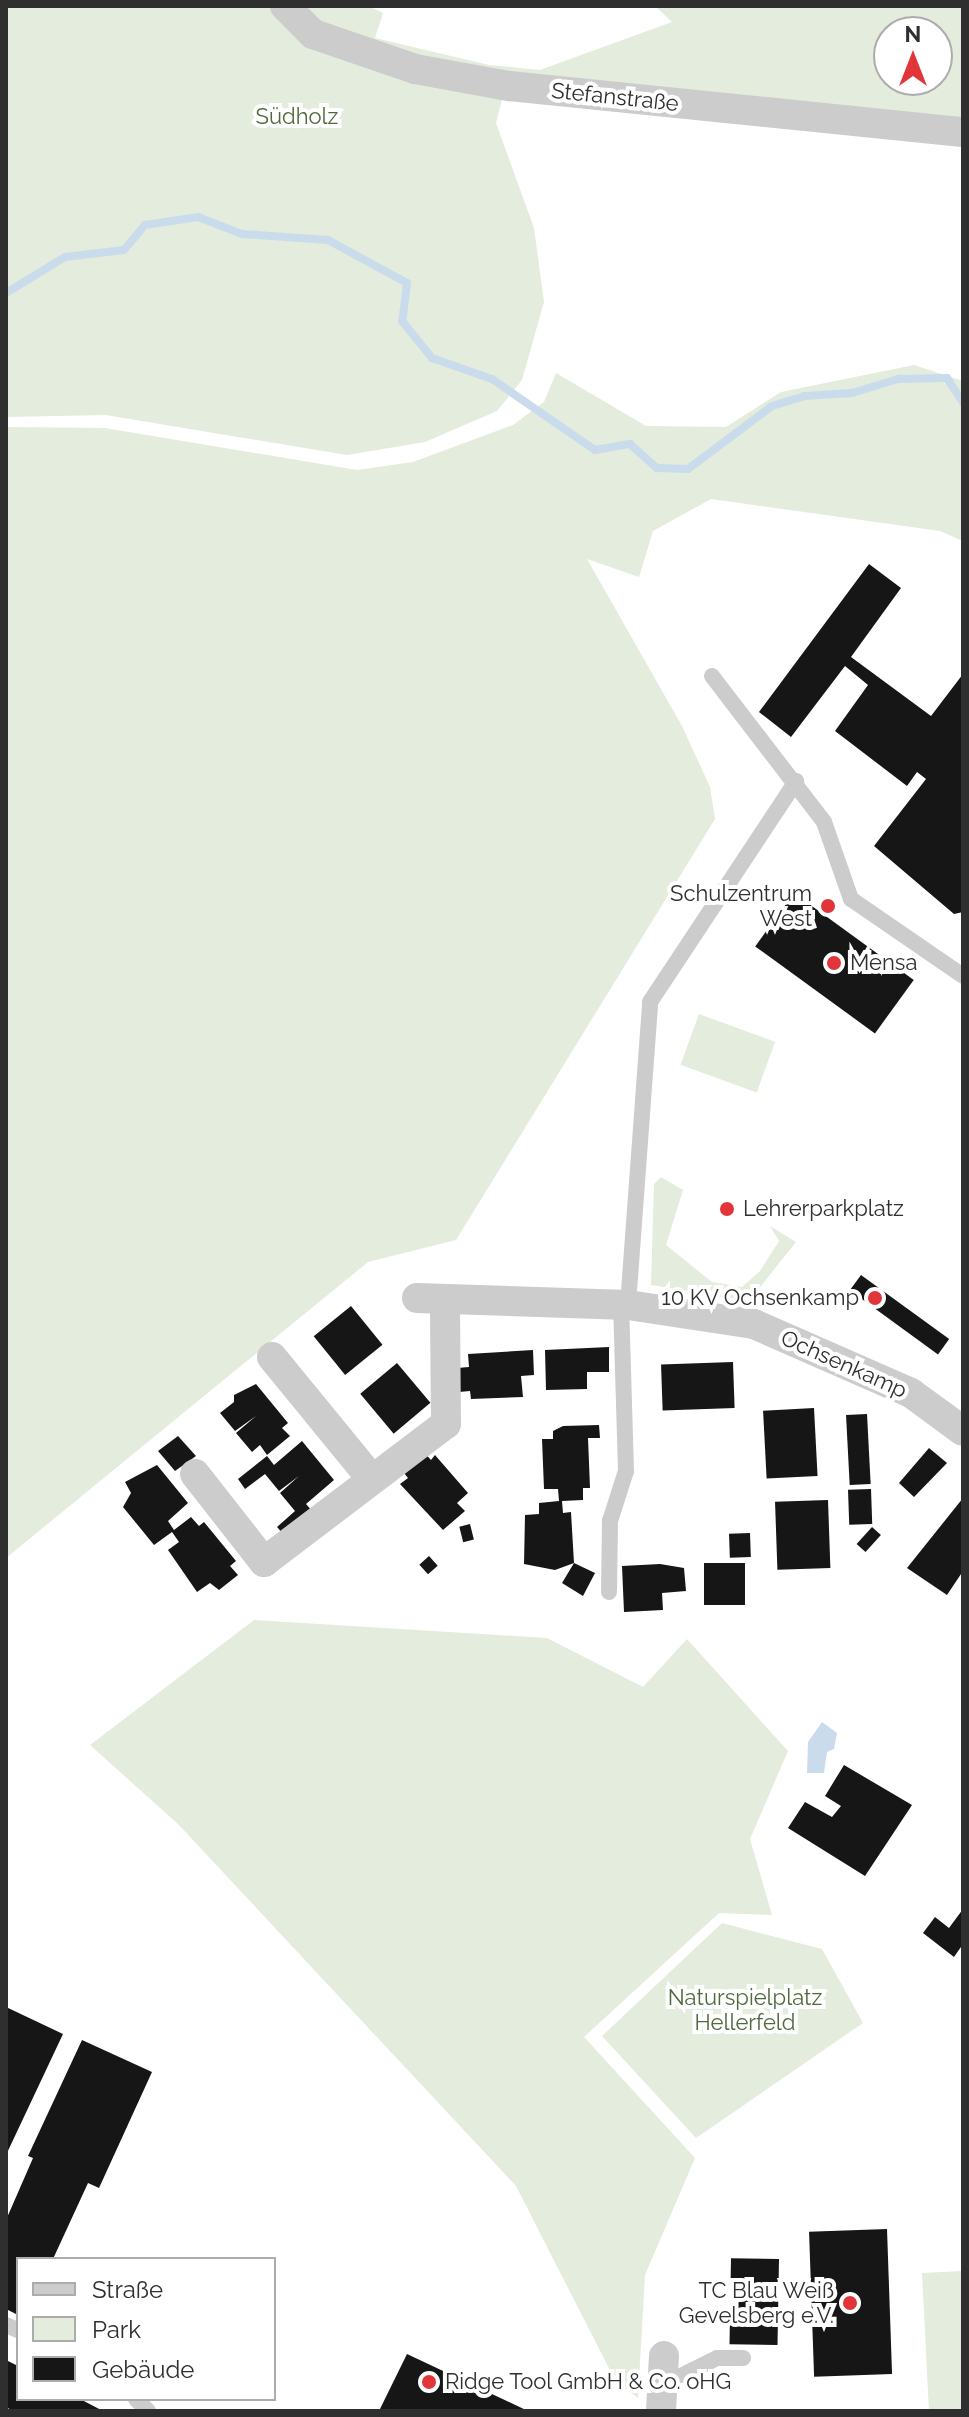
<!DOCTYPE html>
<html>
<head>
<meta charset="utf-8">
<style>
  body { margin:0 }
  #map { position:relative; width:969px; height:2417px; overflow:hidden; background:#fff; font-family:Raleway,sans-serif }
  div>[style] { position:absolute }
  .green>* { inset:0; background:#e4ecdd; transform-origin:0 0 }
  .water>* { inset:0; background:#cadceb }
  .stream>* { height:8px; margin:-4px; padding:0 4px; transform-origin:4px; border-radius:4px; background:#cadceb }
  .building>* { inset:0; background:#161616; transform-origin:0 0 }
  .lane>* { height:16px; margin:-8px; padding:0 8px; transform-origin:8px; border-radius:8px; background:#ccc }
  .street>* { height:30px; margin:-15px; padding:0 15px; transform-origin:15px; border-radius:15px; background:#ccc }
  .dots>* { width:22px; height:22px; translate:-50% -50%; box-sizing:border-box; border:4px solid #fff; border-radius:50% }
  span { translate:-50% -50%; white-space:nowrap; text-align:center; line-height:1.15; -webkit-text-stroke:8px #fff; paint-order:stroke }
  .street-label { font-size:22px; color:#2f2f2f }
  .park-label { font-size:22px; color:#506a3d }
  .poi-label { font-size:22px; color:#2f2f2f }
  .right { translate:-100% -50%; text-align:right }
  .left { translate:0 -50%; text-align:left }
  .frame { position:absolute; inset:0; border:8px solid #2f2f2f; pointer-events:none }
  .legend { position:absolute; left:16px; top:2257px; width:260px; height:144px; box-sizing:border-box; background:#fff; border:2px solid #acacac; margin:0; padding:10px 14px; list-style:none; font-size:24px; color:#2f2f2f }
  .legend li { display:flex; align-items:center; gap:16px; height:40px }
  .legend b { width:40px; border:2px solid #acacac }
  .north { position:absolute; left:873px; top:16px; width:80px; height:80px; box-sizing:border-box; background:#fff; border:2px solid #acacac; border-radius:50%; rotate:0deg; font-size:22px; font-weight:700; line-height:32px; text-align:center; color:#2f2f2f }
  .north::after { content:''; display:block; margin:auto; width:28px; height:36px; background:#e1353a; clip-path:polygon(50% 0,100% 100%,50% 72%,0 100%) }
</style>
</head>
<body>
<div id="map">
  <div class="green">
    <i style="clip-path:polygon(evenodd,6px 6px,369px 6px,383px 13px,375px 38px,489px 65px,540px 70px,672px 22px,655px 6px,963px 6px,963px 127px,509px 72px,496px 123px,534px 228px,544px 302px,522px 380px,497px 411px,425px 442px,347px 455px,106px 415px,6px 417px,6px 6px,889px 32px,937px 32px,937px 80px,889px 80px,889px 32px)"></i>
    <i style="clip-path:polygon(914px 365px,963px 381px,963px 541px,940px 531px,711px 499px,653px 531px,639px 577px,587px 559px,682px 726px,710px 787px,715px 819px,456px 1240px,368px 1262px,6px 1558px,6px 427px,105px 428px,357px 470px,413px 462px,513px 425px,544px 402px,556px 373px,646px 426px,726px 427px,781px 392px)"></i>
    <i style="left:699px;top:1014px;width:81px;height:54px;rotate:20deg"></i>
    <i style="clip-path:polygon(661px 1177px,683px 1190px,666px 1245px,712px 1282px,742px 1287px,760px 1271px,779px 1241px,770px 1226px,796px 1242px,749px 1301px,651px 1285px,654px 1184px)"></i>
    <i style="clip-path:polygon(254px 1620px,547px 1638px,643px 1687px,687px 1639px,788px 1751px,750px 1839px,772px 1915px,719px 1913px,584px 2037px,695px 2158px,645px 2275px,638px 2398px,615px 2380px,516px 2186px,178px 1824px,90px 1745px)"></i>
    <i style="clip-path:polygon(722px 1923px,822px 1949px,863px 2023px,696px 2138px,602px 2036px)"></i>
    <i style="clip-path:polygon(963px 2271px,963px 2411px,929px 2411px,922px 2273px)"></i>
  </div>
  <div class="water">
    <i style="clip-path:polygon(822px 1722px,837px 1733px,834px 1749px,827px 1752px,824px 1773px,807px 1773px,808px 1742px)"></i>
  </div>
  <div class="stream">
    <i style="left:6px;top:293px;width:69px;rotate:-31.4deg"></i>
    <i style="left:65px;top:257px;width:59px;rotate:-6.8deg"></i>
    <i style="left:124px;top:250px;width:33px;rotate:-50deg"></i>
    <i style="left:145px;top:225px;width:54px;rotate:-8.6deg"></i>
    <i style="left:198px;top:217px;width:47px;rotate:21.1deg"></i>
    <i style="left:242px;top:234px;width:86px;rotate:4deg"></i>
    <i style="left:328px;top:240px;width:90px;rotate:28.6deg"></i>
    <i style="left:407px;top:283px;width:38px;rotate:97deg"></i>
    <i style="left:402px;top:321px;width:48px;rotate:51deg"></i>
    <i style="left:432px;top:358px;width:64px;rotate:19.3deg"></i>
    <i style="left:492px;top:379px;width:125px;rotate:34.6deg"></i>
    <i style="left:595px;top:450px;width:36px;rotate:-10deg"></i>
    <i style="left:630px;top:444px;width:36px;rotate:42deg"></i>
    <i style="left:657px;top:468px;width:31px;rotate:2deg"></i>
    <i style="left:688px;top:469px;width:105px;rotate:-36.9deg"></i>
    <i style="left:772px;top:406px;width:34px;rotate:-17deg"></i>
    <i style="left:804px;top:396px;width:48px;rotate:-3.6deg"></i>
    <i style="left:852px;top:393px;width:48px;rotate:-16.9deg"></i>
    <i style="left:898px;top:379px;width:49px;rotate:-1.2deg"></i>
    <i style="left:947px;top:378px;width:30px;rotate:57deg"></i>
  </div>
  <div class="building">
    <i style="clip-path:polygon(869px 564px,901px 588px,851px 657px,931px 716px,963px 674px,963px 912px,954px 914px,874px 846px,926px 779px,917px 772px,907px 786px,835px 731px,868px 685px,845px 666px,791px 737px,759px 712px)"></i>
    <i style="left:794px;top:893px;width:148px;height:66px;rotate:36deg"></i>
    <i style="left:861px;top:1275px;width:109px;height:19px;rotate:36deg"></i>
    <i style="left:351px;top:1306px;width:50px;height:48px;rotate:51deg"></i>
    <i style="clip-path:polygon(609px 1347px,609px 1372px,587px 1372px,587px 1389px,546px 1390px,545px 1350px)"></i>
    <i style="clip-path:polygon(533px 1350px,534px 1375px,521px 1376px,523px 1397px,471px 1399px,470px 1391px,459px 1392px,457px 1368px,469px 1367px,468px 1354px)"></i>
    <i style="left:733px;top:1362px;width:46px;height:72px;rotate:88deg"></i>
    <i style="left:397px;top:1363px;width:52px;height:48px;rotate:50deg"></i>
    <i style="clip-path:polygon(256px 1384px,288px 1423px,282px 1428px,290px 1436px,267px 1455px,260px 1445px,252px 1452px,236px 1433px,256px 1416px,235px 1431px,220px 1413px,234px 1402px,234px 1395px)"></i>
    <i style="left:814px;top:1408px;width:68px;height:51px;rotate:87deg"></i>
    <i style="left:867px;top:1414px;width:70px;height:21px;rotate:87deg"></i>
    <i style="clip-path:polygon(599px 1425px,600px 1438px,588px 1438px,590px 1488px,583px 1488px,583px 1500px,562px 1501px,563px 1513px,571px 1512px,574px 1563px,555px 1570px,524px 1564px,525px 1515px,539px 1514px,539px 1503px,559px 1501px,558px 1489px,544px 1489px,542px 1439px,553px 1439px,553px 1431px,563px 1426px)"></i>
    <i style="clip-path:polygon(178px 1436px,196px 1456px,175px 1471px,158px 1451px)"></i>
    <i style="clip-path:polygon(302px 1441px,334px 1480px,306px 1504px,313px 1512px,285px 1536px,277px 1527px,295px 1511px,280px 1493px,299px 1476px,279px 1491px,265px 1474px,245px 1489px,238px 1479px,267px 1456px,274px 1465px)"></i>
    <i style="clip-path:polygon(929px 1448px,947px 1463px,914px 1497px,899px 1483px)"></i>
    <i style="clip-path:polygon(422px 1450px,431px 1460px,435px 1455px,468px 1493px,457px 1503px,465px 1511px,443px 1530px,400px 1484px,408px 1478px,400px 1468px)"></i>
    <i style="clip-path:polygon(157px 1465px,188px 1503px,168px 1521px,174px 1530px,191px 1517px,199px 1526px,204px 1522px,236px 1561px,230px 1566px,238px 1575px,219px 1590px,210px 1583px,197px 1592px,168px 1550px,179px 1542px,172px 1532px,154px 1545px,123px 1507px,131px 1493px,125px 1482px)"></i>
    <i style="left:871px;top:1489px;width:35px;height:23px;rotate:88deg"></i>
    <i style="clip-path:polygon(963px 1498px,963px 1571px,947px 1595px,907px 1568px)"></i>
    <i style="left:828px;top:1500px;width:68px;height:53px;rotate:88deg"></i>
    <i style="left:470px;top:1524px;width:16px;height:11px;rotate:76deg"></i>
    <i style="left:872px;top:1527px;width:12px;height:23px;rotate:42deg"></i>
    <i style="left:750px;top:1533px;width:24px;height:21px;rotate:88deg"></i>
    <i style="left:429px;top:1556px;width:13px;height:13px;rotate:48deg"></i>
    <i style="clip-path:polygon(574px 1563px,595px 1573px,583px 1596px,562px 1583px)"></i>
    <i style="left:704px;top:1563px;width:41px;height:42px"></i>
    <i style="clip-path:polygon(660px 1564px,684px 1568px,686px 1591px,662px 1593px,663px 1610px,624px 1612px,622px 1566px)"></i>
    <i style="clip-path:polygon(844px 1765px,912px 1805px,865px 1876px,788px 1828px,805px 1802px,832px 1817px,841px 1806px,825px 1796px)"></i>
    <i style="clip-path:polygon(963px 1909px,963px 1944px,954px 1957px,923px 1933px,935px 1917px,949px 1928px)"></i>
    <i style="clip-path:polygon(6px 2007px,63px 2034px,6px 2155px)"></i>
    <i style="clip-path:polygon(82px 2040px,152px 2072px,99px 2188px,88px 2183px,53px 2259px,18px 2259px,18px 2315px,6px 2309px,6px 2220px,33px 2158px,28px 2156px)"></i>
    <i style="left:887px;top:2229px;width:145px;height:78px;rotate:88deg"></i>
    <i style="left:779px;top:2259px;width:86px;height:48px;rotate:91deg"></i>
    <i style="clip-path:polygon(407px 2354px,528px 2411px,379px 2411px)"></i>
    <i style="clip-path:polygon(6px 2360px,18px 2366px,18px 2399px,80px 2399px,103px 2411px,13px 2411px,6px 2407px)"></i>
  </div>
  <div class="lane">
    <i style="left:712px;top:676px;width:184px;rotate:52.5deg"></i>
    <i style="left:824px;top:822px;width:82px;rotate:70.7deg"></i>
    <i style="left:851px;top:899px;width:136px;rotate:34.5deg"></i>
    <i style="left:628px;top:1305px;width:304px;rotate:-85.8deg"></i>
    <i style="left:650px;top:1002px;width:265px;rotate:-56.5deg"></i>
    <i style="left:609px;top:1592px;width:71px;rotate:-89.2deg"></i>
    <i style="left:610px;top:1521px;width:52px;rotate:-72.3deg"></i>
    <i style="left:626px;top:1471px;width:167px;rotate:-91.7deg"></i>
    <i style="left:6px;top:2325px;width:13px;rotate:23deg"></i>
    <i style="left:663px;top:2385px;width:60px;rotate:-26.6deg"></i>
    <i style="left:717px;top:2358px;width:26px"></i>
    <i style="left:136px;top:2399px;width:17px;rotate:45deg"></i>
  </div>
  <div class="street">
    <i style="left:285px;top:6px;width:40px;rotate:45deg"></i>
    <i style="left:313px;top:34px;width:108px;rotate:18.9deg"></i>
    <i style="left:415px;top:69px;width:96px;rotate:10.3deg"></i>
    <i style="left:509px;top:86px;width:456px;rotate:5.8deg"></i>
    <i style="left:417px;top:1298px;width:211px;rotate:1.9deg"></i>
    <i style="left:628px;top:1305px;width:127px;rotate:8.6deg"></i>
    <i style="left:754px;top:1324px;width:171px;rotate:23.7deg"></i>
    <i style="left:911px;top:1393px;width:64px;rotate:36.2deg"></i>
    <i style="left:272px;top:1357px;width:156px;rotate:50.7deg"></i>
    <i style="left:195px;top:1474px;width:112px;rotate:51.9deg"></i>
    <i style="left:264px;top:1562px;width:228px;rotate:-37.2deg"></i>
    <i style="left:446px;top:1424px;width:123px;rotate:-90.5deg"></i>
    <i style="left:661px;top:2411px;width:55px;rotate:-86.9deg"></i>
  </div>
  <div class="dots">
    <i style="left:828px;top:906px;background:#e1353a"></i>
    <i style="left:834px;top:963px;background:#e1353a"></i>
    <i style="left:727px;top:1209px;background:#e1353a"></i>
    <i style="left:875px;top:1298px;background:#e1353a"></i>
    <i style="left:850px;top:2303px;background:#e1353a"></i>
    <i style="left:429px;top:2382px;background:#e1353a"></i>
  </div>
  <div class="street-label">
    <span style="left:615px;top:97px;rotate:6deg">Stefanstraße</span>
    <span style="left:844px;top:1364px;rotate:24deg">Ochsenkamp</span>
  </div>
  <div class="park-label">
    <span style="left:297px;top:117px">Südholz</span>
    <span style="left:745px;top:2010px">Naturspielplatz<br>Hellerfeld</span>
  </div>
  <div class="poi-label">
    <span class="right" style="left:812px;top:906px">Schulzentrum<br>West</span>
    <span class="left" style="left:850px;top:963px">Mensa</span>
    <span class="left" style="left:743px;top:1209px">Lehrerparkplatz</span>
    <span class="right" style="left:859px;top:1298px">10 KV Ochsenkamp</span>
    <span class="right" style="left:834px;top:2303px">TC Blau Weiß<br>Gevelsberg e.V.</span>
    <span class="left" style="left:445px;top:2382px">Ridge Tool GmbH &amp; Co. oHG</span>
  </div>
  <div class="frame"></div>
  <ul class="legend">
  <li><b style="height:10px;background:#ccc"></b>Straße</li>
  <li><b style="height:22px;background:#e4ecdd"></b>Park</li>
  <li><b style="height:22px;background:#161616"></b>Gebäude</li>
  </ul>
  <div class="north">N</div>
</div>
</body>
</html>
